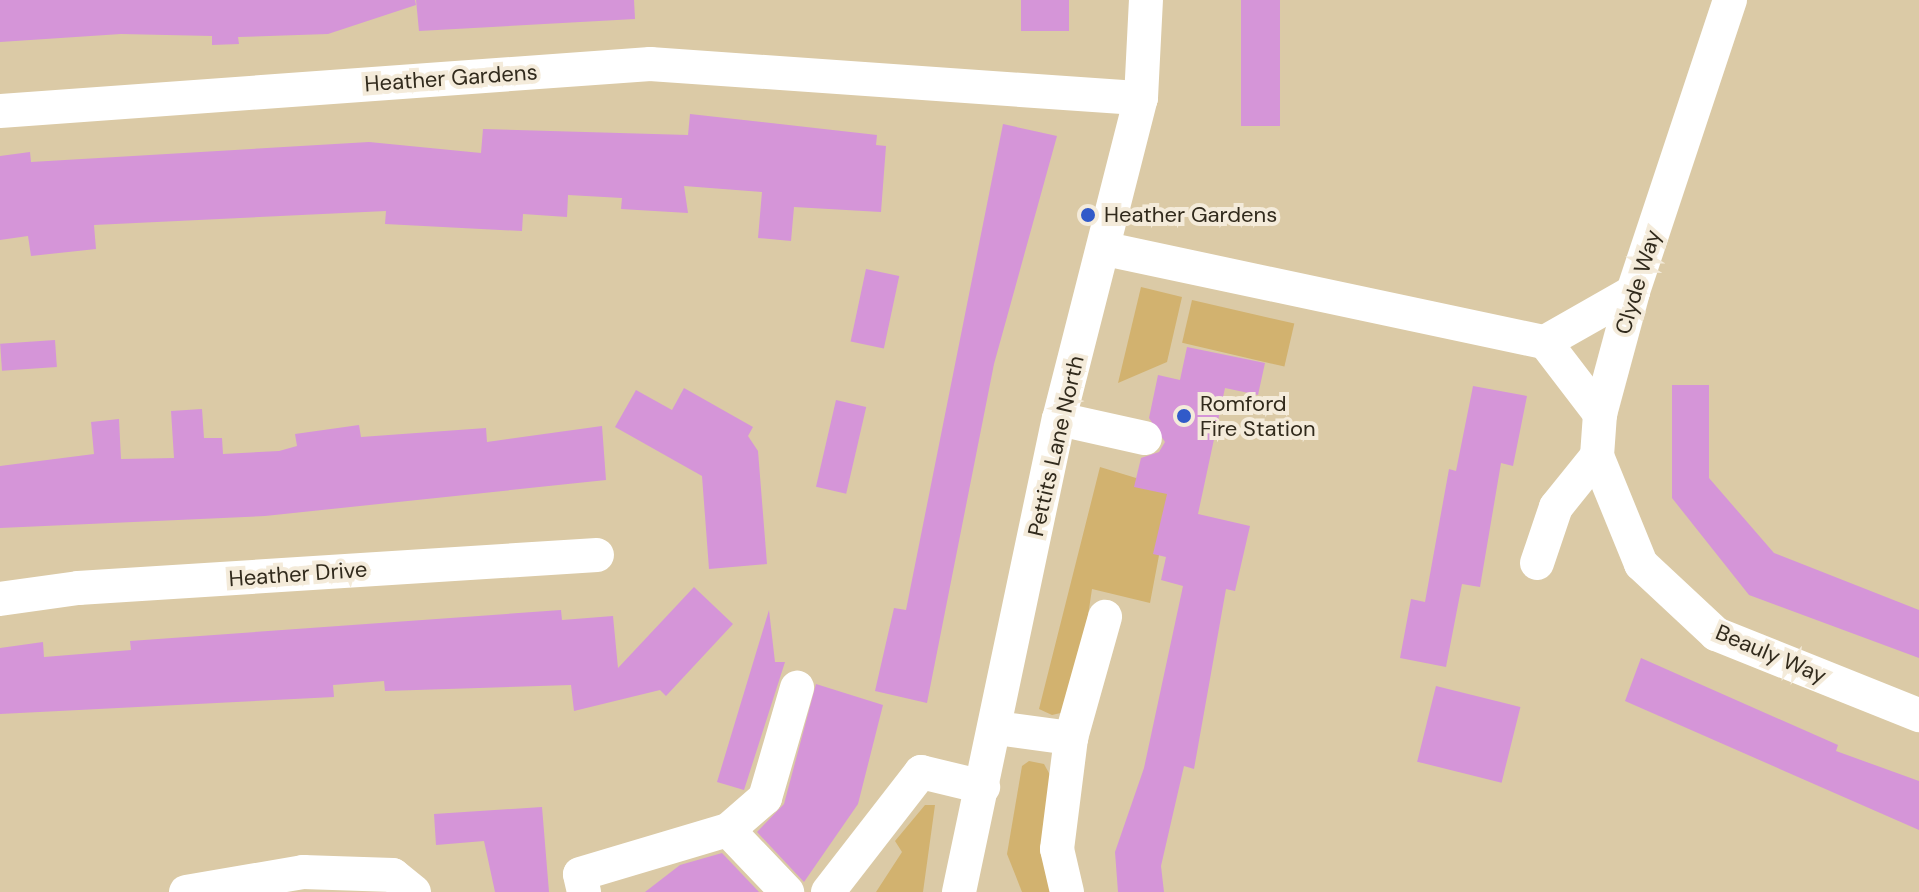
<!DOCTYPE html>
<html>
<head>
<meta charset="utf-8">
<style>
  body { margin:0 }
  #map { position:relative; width:1919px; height:892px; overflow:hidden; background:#dbcaa6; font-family:"DM Sans",sans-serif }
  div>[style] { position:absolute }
  .green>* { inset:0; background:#d2b26f; transform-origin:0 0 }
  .building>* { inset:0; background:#d595d8; transform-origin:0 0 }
  .minor>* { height:34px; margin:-17px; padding:0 17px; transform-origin:17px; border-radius:17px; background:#fff }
  .dots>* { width:22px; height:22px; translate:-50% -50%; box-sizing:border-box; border:4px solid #f4ebda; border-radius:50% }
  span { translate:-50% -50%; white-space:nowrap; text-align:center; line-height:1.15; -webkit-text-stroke:8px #f4ebda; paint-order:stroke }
  .street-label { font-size:22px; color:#312a1c }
  .poi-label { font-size:22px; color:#312a1c }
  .left { translate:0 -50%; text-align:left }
</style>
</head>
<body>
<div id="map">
  <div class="green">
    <i style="clip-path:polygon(1141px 287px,1182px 297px,1167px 362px,1118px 383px)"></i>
    <i style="left:1192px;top:300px;width:105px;height:44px;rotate:13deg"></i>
    <i style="clip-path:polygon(1100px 467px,1182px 492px,1167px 513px,1150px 603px,1092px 589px,1076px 696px,1065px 712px,1052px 715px,1039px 709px)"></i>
    <i style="clip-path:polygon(1029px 761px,1044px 764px,1055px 784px,1051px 892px,1022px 892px,1007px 854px,1022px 766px)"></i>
    <i style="clip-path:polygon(925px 805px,935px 805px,923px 892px,876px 892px,902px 852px,895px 841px)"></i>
  </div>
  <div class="building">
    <i style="clip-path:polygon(0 0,415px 0,416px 5px,328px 34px,238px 37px,239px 44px,212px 45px,212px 36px,121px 34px,0 42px)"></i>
    <i style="clip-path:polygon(416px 0,634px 0,635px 19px,419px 31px)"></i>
    <i style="left:1021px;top:0;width:48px;height:31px"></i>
    <i style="left:1241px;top:0;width:39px;height:126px"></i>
    <i style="clip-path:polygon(690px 114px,877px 135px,876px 145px,886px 146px,881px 212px,794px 207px,791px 241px,758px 238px,762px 192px,684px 186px,688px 213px,621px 209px,622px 198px,568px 195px,567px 217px,523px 214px,522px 231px,385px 224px,386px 211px,94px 225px,96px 249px,31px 256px,28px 236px,0 240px,0 156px,30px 152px,31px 162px,369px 142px,481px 153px,483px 129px,688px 135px)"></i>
    <i style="clip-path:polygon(1003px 124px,1057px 136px,994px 364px,927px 703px,875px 691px,894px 608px,906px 610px)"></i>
    <i style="left:866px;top:269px;width:34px;height:74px;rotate:12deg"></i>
    <i style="left:55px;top:340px;width:27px;height:55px;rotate:86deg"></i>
    <i style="clip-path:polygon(1187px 347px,1265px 363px,1258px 395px,1225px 388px,1198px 514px,1250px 526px,1235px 591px,1226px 589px,1194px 769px,1184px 766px,1161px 866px,1164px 892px,1118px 892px,1115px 852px,1144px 768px,1183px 586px,1161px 580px,1166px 557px,1153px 554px,1167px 494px,1134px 487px,1141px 458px,1159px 452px,1165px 442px,1149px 418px,1158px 375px,1180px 380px)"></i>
    <i style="clip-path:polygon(1672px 385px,1709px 385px,1709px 478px,1774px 553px,1919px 610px,1919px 658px,1749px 595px,1672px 498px)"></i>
    <i style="clip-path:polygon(1473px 386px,1527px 396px,1513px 466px,1501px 463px,1480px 587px,1462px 584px,1446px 667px,1400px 658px,1411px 599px,1425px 602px,1449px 469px,1456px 471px)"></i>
    <i style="clip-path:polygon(684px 388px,753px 427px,748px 436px,758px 451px,767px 564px,709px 569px,702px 476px,615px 427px,636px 390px,672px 410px)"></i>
    <i style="left:836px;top:400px;width:31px;height:89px;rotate:13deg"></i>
    <i style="clip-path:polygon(202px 409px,204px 438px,222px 438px,223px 454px,279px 451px,297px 446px,295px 434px,359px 425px,361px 437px,486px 428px,487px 442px,602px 426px,606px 480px,265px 516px,0 528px,0 466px,94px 454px,91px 422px,119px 419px,121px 459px,174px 458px,171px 411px)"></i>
    <i style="clip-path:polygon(694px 587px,733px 624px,666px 696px,660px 690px,574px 711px,571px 685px,385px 691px,384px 681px,333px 685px,334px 697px,0 714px,0 648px,43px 642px,44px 657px,131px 650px,130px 641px,561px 610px,562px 620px,613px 616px,618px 668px)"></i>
    <i style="clip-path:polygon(769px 610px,775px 662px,785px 662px,744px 790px,717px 782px)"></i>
    <i style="clip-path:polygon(1641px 658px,1838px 745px,1836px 751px,1919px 781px,1919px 830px,1625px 701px)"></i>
    <i style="clip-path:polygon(816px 684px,883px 705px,858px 804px,804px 882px,757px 832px,784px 804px)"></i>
    <i style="left:1436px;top:686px;width:87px;height:78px;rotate:14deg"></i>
    <i style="clip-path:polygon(542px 807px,549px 892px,495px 892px,484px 841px,436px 845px,434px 814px)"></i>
    <i style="clip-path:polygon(722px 853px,759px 892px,645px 892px,680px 865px)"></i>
  </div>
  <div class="minor">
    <i style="left:1730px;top:0;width:308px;rotate:108.4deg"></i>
    <i style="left:1633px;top:292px;width:126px;rotate:105.1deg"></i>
    <i style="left:1600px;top:414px;width:42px;rotate:94.1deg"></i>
    <i style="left:1597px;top:456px;width:117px;rotate:67.8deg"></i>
    <i style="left:1641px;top:564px;width:103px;rotate:43deg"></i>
    <i style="left:1716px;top:634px;width:219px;rotate:21.8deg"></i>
    <i style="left:0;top:111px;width:652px;rotate:-4.14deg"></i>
    <i style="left:650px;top:64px;width:492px;rotate:4deg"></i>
    <i style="left:1106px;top:249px;width:449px;rotate:12deg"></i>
    <i style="left:1545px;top:342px;width:101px;rotate:-29.6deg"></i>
    <i style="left:1545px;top:342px;width:91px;rotate:52.6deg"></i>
    <i style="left:1059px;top:419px;width:88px;rotate:12.5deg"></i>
    <i style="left:1537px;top:563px;width:59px;rotate:-71.3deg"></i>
    <i style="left:1556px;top:507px;width:65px;rotate:-51.2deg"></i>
    <i style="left:0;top:599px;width:79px;rotate:-8deg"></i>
    <i style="left:78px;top:588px;width:520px;rotate:-3.64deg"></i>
    <i style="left:996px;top:728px;width:76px;rotate:7.6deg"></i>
    <i style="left:728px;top:830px;width:49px;rotate:-40.9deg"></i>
    <i style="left:765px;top:798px;width:115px;rotate:-73.8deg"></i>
    <i style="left:186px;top:892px;width:119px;rotate:-9.7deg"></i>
    <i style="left:303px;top:872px;width:90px;rotate:1.9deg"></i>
    <i style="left:393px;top:875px;width:27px;rotate:39deg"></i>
    <i style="left:584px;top:892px;width:18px;rotate:-103deg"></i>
    <i style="left:580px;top:874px;width:154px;rotate:-16.6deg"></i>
    <i style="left:728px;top:830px;width:86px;rotate:46.4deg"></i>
    <i style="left:828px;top:892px;width:152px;rotate:-52.2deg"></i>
    <i style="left:921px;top:772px;width:64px;rotate:13.6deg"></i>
    <i style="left:959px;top:892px;width:483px;rotate:-78.1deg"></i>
    <i style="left:1059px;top:419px;width:331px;rotate:-75.7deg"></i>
    <i style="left:1141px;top:98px;width:98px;rotate:-87.1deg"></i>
    <i style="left:1067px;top:892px;width:44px;rotate:-103.1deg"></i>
    <i style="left:1057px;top:849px;width:112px;rotate:-82.8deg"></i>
    <i style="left:1071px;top:738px;width:126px;rotate:-74.3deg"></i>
  </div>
  <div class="dots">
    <i style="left:1088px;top:215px;background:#315ac9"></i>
    <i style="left:1184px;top:416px;background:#315ac9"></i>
  </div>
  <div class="street-label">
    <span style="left:451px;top:78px;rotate:-4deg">Heather Gardens</span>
    <span style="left:1638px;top:282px;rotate:-73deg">Clyde Way</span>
    <span style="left:1056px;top:446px;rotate:-77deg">Pettits Lane North</span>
    <span style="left:298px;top:574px;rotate:-4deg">Heather Drive</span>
    <span style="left:1771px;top:654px;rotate:23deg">Beauly Way</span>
  </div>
  <div class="poi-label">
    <span class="left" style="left:1104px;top:215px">Heather Gardens</span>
    <span class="left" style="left:1200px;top:416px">Romford<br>Fire Station</span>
  </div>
</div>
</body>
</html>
